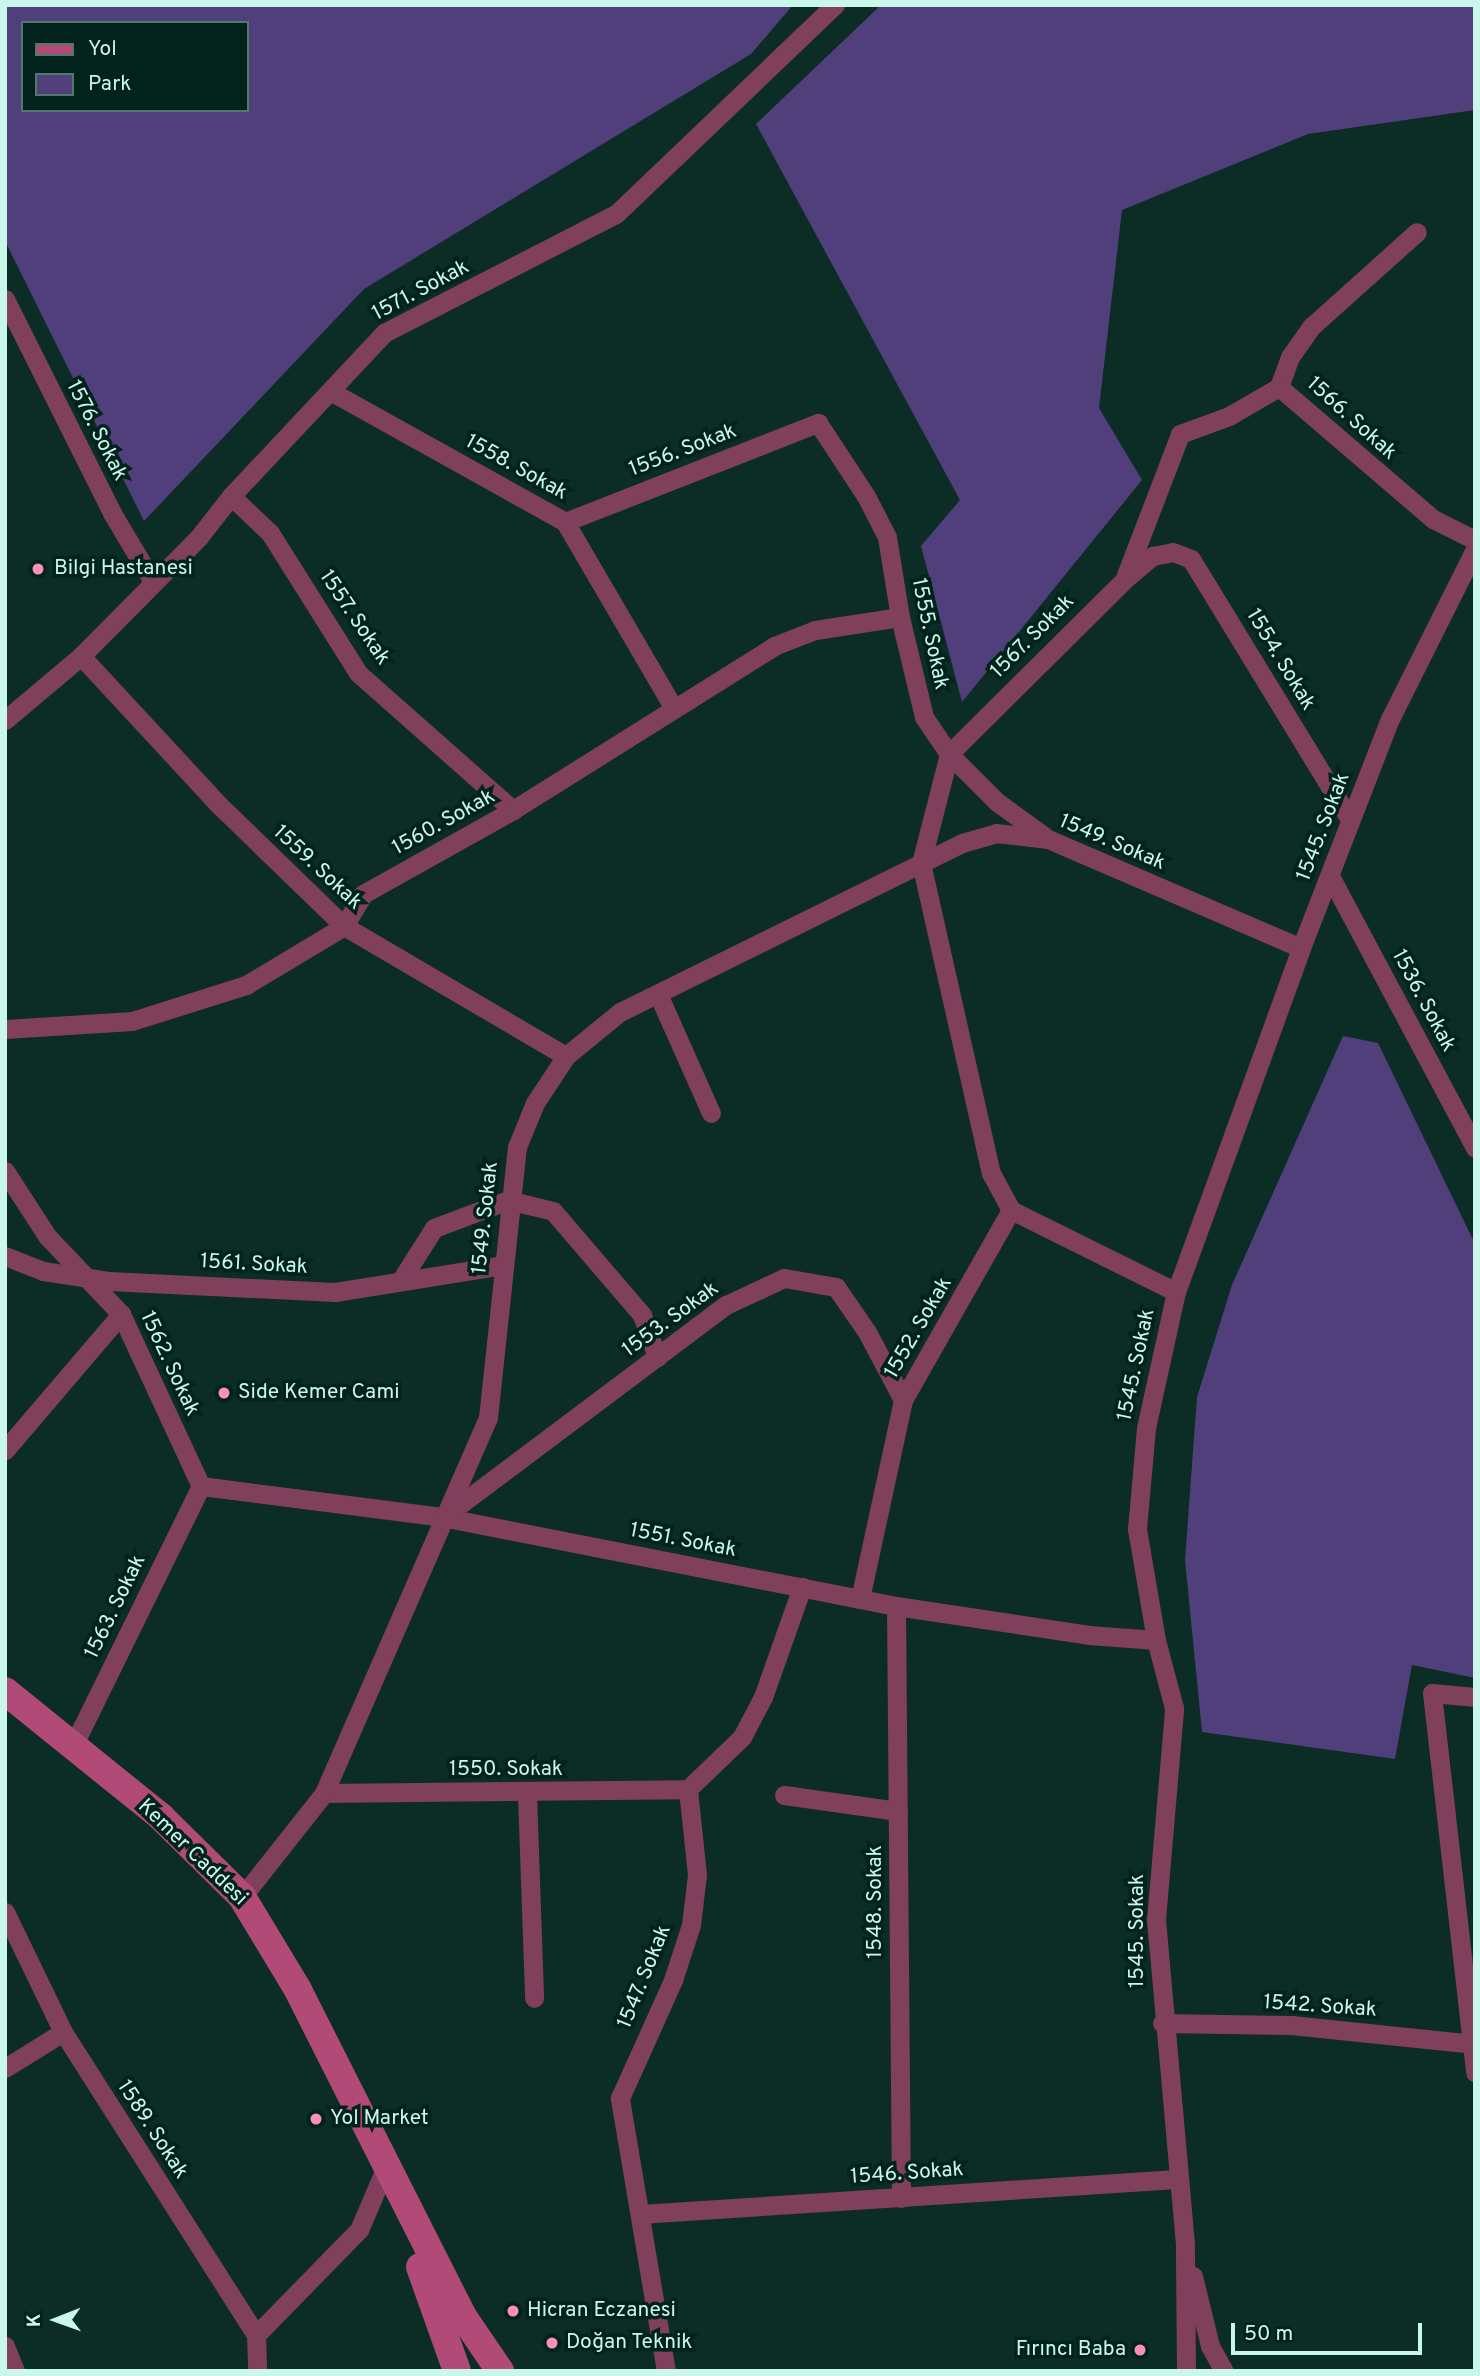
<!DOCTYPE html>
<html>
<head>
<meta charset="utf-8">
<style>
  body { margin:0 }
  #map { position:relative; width:1480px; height:2376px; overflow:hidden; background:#0b2d25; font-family:Overpass,sans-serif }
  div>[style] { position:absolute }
  .green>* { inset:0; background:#513f7b }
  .street>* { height:19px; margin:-9.5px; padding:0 9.5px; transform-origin:9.5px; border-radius:9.5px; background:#803f5a }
  .secondary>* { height:28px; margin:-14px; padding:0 14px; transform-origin:14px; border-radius:14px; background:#b14a77 }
  .dots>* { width:19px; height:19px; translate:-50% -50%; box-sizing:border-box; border:4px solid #01231c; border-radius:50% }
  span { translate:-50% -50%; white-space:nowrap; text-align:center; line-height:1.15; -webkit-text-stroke:7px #01231c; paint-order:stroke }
  .street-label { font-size:21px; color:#c9f8eb }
  .poi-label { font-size:21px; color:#c9f8eb }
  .left { translate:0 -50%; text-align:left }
  .right { translate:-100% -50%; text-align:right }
  .frame { position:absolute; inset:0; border:7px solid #c9f8eb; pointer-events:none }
  .legend { position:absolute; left:21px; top:21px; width:228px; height:91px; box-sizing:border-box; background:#01231c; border:2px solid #51786f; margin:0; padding:9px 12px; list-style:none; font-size:21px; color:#c9f8eb }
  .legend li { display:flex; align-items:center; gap:14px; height:35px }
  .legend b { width:35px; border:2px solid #51786f }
  .north { position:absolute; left:21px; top:2285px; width:70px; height:70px; -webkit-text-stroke:5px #01231c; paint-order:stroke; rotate:269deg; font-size:19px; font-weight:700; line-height:28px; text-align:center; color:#c9f8eb }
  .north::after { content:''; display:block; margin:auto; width:24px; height:32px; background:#c9f8eb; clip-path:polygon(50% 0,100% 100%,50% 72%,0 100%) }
  .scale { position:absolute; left:1231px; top:2323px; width:191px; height:32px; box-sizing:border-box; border:4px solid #c9f8eb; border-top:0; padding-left:9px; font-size:21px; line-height:24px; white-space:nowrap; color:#c9f8eb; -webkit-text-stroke:5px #01231c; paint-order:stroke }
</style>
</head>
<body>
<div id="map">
  <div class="green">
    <i style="clip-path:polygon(evenodd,5px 5px,793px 5px,751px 54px,364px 289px,144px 521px,5px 241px,5px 5px,23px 23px,247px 23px,247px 110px,23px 110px,23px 23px)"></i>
    <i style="clip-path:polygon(881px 5px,1475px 5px,1475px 110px,1308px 134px,1122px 210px,1099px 408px,1142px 480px,962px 702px,921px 546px,960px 500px,756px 124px)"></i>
    <i style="clip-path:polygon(1343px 1036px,1378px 1043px,1475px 1244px,1475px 1678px,1412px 1665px,1395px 1759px,1202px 1732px,1185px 1560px,1197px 1397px,1232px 1285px)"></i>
  </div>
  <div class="street">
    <i style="left:5px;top:299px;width:239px;rotate:63.4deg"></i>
    <i style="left:112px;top:513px;width:78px;rotate:59.2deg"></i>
    <i style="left:1279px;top:387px;width:32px;rotate:-70deg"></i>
    <i style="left:1290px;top:357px;width:37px;rotate:-55deg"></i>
    <i style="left:1311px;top:327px;width:142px;rotate:-41.9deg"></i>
    <i style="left:330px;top:391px;width:269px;rotate:29.1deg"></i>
    <i style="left:565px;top:522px;width:214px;rotate:59.7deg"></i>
    <i style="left:231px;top:496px;width:54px;rotate:43.5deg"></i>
    <i style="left:270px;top:533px;width:165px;rotate:57.8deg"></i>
    <i style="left:358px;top:673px;width:207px;rotate:41.5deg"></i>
    <i style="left:565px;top:522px;width:272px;rotate:-21.4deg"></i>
    <i style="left:818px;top:423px;width:87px;rotate:56.7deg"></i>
    <i style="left:866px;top:496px;width:46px;rotate:62.9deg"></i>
    <i style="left:887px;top:537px;width:81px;rotate:80.8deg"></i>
    <i style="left:900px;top:617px;width:103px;rotate:76.5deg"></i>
    <i style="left:924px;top:717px;width:45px;rotate:56deg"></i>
    <i style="left:949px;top:754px;width:113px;rotate:104.4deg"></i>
    <i style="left:921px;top:863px;width:318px;rotate:77.3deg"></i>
    <i style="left:991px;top:1173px;width:42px;rotate:61.6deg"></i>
    <i style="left:1126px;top:575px;width:151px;rotate:-69deg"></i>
    <i style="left:1180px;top:434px;width:52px;rotate:-20.2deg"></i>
    <i style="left:1229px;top:416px;width:58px;rotate:-30.1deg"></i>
    <i style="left:1279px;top:387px;width:203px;rotate:40.6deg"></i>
    <i style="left:1433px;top:519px;width:47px;rotate:26.6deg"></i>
    <i style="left:81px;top:656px;width:202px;rotate:47.2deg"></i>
    <i style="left:218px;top:804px;width:175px;rotate:44.1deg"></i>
    <i style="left:344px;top:926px;width:257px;rotate:30.4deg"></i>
    <i style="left:5px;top:720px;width:99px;rotate:-40.1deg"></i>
    <i style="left:81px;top:656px;width:168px;rotate:-45.2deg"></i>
    <i style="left:199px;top:537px;width:52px;rotate:-52deg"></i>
    <i style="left:231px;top:496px;width:224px;rotate:-46.8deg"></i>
    <i style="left:384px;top:333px;width:261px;rotate:-27.2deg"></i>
    <i style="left:616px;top:214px;width:303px;rotate:-43.7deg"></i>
    <i style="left:1044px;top:836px;width:58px;rotate:-144.1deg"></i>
    <i style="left:997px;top:802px;width:68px;rotate:-135deg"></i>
    <i style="left:949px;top:754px;width:247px;rotate:-44.8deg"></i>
    <i style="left:1124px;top:580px;width:38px;rotate:-40deg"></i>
    <i style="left:1153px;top:556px;width:20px;rotate:-11deg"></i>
    <i style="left:1173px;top:552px;width:19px;rotate:21deg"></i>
    <i style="left:1191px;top:559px;width:305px;rotate:58.6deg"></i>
    <i style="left:1330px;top:876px;width:308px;rotate:61.9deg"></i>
    <i style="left:658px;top:994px;width:130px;rotate:66deg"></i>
    <i style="left:5px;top:1029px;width:127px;rotate:-3.6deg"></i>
    <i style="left:132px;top:1021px;width:120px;rotate:-17.5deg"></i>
    <i style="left:246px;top:985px;width:114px;rotate:-31deg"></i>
    <i style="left:344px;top:926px;width:37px;rotate:-59deg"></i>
    <i style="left:363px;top:894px;width:172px;rotate:-29.2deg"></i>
    <i style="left:513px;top:810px;width:308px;rotate:-32.1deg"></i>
    <i style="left:774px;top:646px;width:44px;rotate:-21.3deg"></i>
    <i style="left:815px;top:630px;width:86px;rotate:-8.7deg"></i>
    <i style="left:5px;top:1171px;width:77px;rotate:57.1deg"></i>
    <i style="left:47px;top:1236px;width:108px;rotate:46.5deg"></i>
    <i style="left:121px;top:1314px;width:190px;rotate:65.1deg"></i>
    <i style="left:5px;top:1256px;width:41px;rotate:21.5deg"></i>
    <i style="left:43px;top:1271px;width:67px;rotate:8.6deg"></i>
    <i style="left:109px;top:1281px;width:226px;rotate:2.8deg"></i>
    <i style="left:335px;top:1292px;width:170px;rotate:-9.1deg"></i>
    <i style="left:401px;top:1280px;width:62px;rotate:-57.6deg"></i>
    <i style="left:434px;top:1228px;width:79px;rotate:-20.7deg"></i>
    <i style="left:508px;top:1200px;width:46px;rotate:13.7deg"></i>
    <i style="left:553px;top:1211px;width:137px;rotate:49.4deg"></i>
    <i style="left:642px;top:1315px;width:45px;rotate:70.3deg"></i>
    <i style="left:5px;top:1450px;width:179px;rotate:-49.5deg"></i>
    <i style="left:201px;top:1486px;width:243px;rotate:7.3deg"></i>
    <i style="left:442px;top:1517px;width:463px;rotate:11.1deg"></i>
    <i style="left:896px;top:1606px;width:195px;rotate:8.5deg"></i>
    <i style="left:1089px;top:1635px;width:67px;rotate:4.3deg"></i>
    <i style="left:446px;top:1515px;width:350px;rotate:-36.9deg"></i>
    <i style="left:726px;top:1305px;width:64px;rotate:-25deg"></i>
    <i style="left:784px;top:1278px;width:53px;rotate:9.8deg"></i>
    <i style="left:836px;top:1287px;width:55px;rotate:55.4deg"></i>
    <i style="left:867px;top:1332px;width:77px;rotate:62.1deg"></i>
    <i style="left:860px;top:1599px;width:204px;rotate:-77.8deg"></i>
    <i style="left:903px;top:1400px;width:219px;rotate:-60.4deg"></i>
    <i style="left:1011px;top:1210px;width:184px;rotate:26.4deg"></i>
    <i style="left:896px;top:1606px;width:592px;rotate:89.52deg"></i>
    <i style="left:1475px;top:1697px;width:43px;rotate:-174.7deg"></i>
    <i style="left:1432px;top:1693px;width:382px;rotate:83.5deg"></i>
    <i style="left:72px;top:1748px;width:292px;rotate:-63.8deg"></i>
    <i style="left:324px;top:1793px;width:364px;rotate:-0.6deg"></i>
    <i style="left:527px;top:1794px;width:204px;rotate:88deg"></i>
    <i style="left:784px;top:1795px;width:115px;rotate:8deg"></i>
    <i style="left:242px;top:1897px;width:132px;rotate:-51.7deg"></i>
    <i style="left:324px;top:1793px;width:409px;rotate:-66.4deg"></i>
    <i style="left:488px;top:1418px;width:273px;rotate:-83.9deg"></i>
    <i style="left:517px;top:1147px;width:48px;rotate:-67.8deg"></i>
    <i style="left:535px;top:1103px;width:56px;rotate:-56.6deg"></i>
    <i style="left:566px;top:1056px;width:70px;rotate:-39.2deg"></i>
    <i style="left:620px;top:1012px;width:381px;rotate:-26.3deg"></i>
    <i style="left:962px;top:843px;width:35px;rotate:-16deg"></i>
    <i style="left:996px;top:833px;width:52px;rotate:6.6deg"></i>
    <i style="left:1048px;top:839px;width:275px;rotate:23.3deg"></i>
    <i style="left:5px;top:1912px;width:133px;rotate:64.2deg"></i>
    <i style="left:63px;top:2032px;width:359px;rotate:57.5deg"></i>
    <i style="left:256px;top:2335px;width:36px;rotate:88deg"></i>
    <i style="left:1162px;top:2023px;width:129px;rotate:0.9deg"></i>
    <i style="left:1291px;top:2025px;width:185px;rotate:5.9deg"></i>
    <i style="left:5px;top:2068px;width:68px;rotate:-31.8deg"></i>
    <i style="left:640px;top:2214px;width:538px;rotate:-3.73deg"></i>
    <i style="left:1193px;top:2276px;width:72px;rotate:76.3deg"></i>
    <i style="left:1210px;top:2346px;width:29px;rotate:61deg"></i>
    <i style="left:256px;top:2335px;width:147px;rotate:-45.6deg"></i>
    <i style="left:359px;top:2230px;width:66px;rotate:-66.9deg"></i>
    <i style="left:5px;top:2346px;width:27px;rotate:68deg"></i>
    <i style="left:666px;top:2371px;width:277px;rotate:-99.6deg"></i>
    <i style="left:620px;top:2098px;width:129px;rotate:-65.8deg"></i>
    <i style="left:673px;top:1980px;width:58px;rotate:-71.9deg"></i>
    <i style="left:691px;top:1925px;width:50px;rotate:-83.2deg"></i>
    <i style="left:697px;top:1875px;width:86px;rotate:-96deg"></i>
    <i style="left:688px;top:1789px;width:75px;rotate:-43.9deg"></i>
    <i style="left:742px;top:1737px;width:45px;rotate:-62.3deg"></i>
    <i style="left:763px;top:1697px;width:117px;rotate:-70.5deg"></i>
    <i style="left:1186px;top:2371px;width:127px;rotate:-90.5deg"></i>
    <i style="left:1185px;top:2244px;width:325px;rotate:-95.1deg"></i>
    <i style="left:1156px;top:1920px;width:213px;rotate:-85.1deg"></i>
    <i style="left:1174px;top:1708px;width:70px;rotate:-104.8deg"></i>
    <i style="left:1156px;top:1640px;width:113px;rotate:-99.7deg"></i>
    <i style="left:1137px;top:1529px;width:101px;rotate:-84.9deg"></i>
    <i style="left:1146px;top:1428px;width:139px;rotate:-77.6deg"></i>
    <i style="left:1176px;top:1292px;width:366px;rotate:-70deg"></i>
    <i style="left:1301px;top:948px;width:246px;rotate:-68.8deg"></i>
    <i style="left:1390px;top:719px;width:190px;rotate:-63.4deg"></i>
  </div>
  <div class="secondary">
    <i style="left:5px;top:1691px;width:201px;rotate:38.9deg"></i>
    <i style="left:161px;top:1817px;width:114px;rotate:44.6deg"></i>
    <i style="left:242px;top:1897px;width:109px;rotate:58.9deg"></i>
    <i style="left:298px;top:1990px;width:364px;rotate:63.2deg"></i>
    <i style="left:462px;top:2315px;width:68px;rotate:55.8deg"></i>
    <i style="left:420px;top:2267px;width:110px;rotate:70.4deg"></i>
  </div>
  <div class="dots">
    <i style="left:38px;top:569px;background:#fe8ebb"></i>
    <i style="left:224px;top:1393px;background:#fe8ebb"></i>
    <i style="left:316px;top:2119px;background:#fe8ebb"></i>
    <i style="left:513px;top:2311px;background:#fe8ebb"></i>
    <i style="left:552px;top:2343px;background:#fe8ebb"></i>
    <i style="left:1140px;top:2350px;background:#fe8ebb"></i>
  </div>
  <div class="street-label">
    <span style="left:421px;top:291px;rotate:-28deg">1571. Sokak</span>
    <span style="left:1351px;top:419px;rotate:42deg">1566. Sokak</span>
    <span style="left:96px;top:431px;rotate:63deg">1576. Sokak</span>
    <span style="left:683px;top:451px;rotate:-21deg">1556. Sokak</span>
    <span style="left:516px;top:468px;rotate:29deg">1558. Sokak</span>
    <span style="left:354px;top:618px;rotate:56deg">1557. Sokak</span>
    <span style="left:929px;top:634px;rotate:78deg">1555. Sokak</span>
    <span style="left:1033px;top:637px;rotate:-45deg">1567. Sokak</span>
    <span style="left:1280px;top:660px;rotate:59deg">1554. Sokak</span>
    <span style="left:444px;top:823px;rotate:-29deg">1560. Sokak</span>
    <span style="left:1324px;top:827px;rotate:-69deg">1545. Sokak</span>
    <span style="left:1112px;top:843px;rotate:23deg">1549. Sokak</span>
    <span style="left:317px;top:868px;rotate:43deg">1559. Sokak</span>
    <span style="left:1423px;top:1001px;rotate:62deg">1536. Sokak</span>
    <span style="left:486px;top:1218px;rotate:-84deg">1549. Sokak</span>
    <span style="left:254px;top:1265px;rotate:3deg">1561. Sokak</span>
    <span style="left:671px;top:1320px;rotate:-36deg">1553. Sokak</span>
    <span style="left:919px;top:1328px;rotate:-60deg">1552. Sokak</span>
    <span style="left:169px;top:1364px;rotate:65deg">1562. Sokak</span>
    <span style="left:1137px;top:1365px;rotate:-78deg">1545. Sokak</span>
    <span style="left:683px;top:1541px;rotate:11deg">1551. Sokak</span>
    <span style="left:116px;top:1607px;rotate:-64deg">1563. Sokak</span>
    <span style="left:506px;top:1770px">1550. Sokak</span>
    <span style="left:192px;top:1853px;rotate:44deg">Kemer Caddesi</span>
    <span style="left:876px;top:1902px;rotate:-90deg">1548. Sokak</span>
    <span style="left:1138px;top:1931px;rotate:-90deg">1545. Sokak</span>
    <span style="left:645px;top:1977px;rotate:-68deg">1547. Sokak</span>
    <span style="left:1320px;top:2007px;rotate:4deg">1542. Sokak</span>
    <span style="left:152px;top:2130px;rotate:57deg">1589. Sokak</span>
    <span style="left:907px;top:2174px;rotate:-4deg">1546. Sokak</span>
  </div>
  <div class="poi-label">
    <span class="left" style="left:54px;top:569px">Bilgi Hastanesi</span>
    <span class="left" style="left:238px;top:1393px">Side Kemer Cami</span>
    <span class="left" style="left:330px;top:2119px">Yol Market</span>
    <span class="left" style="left:527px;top:2311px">Hicran Eczanesi</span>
    <span class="left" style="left:566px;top:2343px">Doğan Teknik</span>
    <span class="right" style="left:1126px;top:2350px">Fırıncı Baba</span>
  </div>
  <div class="frame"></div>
  <ul class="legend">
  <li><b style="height:9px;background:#b14a77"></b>Yol</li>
  <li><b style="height:19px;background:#513f7b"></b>Park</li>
  </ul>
  <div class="north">K</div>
  <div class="scale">50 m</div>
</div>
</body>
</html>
